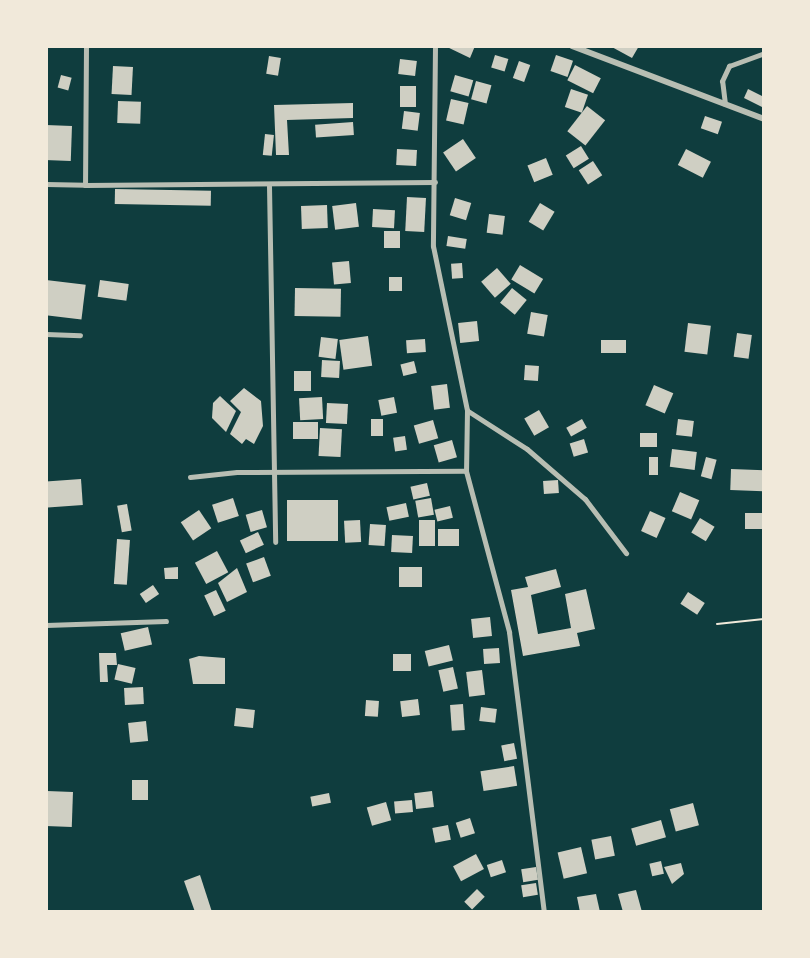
<!DOCTYPE html>
<html>
<head>
<meta charset="utf-8">
<style>
  body { margin:0 }
  #map { position:relative; width:810px; height:958px; overflow:hidden; background:#0f3d3e; font-family:Inter,sans-serif }
  div>[style] { position:absolute }
  .building>* { inset:0; background:#cfcfc3; transform-origin:0 0 }
  .path>* { height:2px; margin:-1px; padding:0 1px; transform-origin:1px; border-radius:1px; background:#f1e9da }
  .minor>* { height:5px; margin:-2.5px; padding:0 2.5px; transform-origin:2.5px; border-radius:2.5px; background:#b8beb3 }
  .tertiary>* { height:6px; margin:-3px; padding:0 3px; transform-origin:3px; border-radius:3px; background:#b8beb3 }
  span { translate:-50% -50%; white-space:nowrap; text-align:center; line-height:1.15; -webkit-text-stroke:8px #f1e9da; paint-order:stroke }
  .frame { position:absolute; inset:0; border:48px solid #f1e9da; pointer-events:none }
</style>
</head>
<body>
<div id="map">
  <div class="building">
    <i style="clip-path:polygon(445px 46px,475px 46px,470px 58px)"></i>
    <i style="clip-path:polygon(610px 46px,639px 46px,632px 58px)"></i>
    <i style="left:495px;top:55px;width:14px;height:13px;rotate:17deg"></i>
    <i style="left:556px;top:55px;width:18px;height:17px;rotate:19deg"></i>
    <i style="left:269px;top:56px;width:12px;height:18px;rotate:9deg"></i>
    <i style="left:400px;top:59px;width:17px;height:15px;rotate:7deg"></i>
    <i style="left:519px;top:61px;width:12px;height:18px;rotate:20deg"></i>
    <i style="left:575px;top:65px;width:29px;height:17px;rotate:27deg"></i>
    <i style="left:113px;top:66px;width:20px;height:28px;rotate:3deg"></i>
    <i style="left:61px;top:75px;width:11px;height:13px;rotate:15deg"></i>
    <i style="left:455px;top:75px;width:19px;height:17px;rotate:16deg"></i>
    <i style="left:476px;top:81px;width:16px;height:19px;rotate:15deg"></i>
    <i style="left:400px;top:86px;width:16px;height:21px"></i>
    <i style="left:571px;top:89px;width:18px;height:19px;rotate:19deg"></i>
    <i style="clip-path:polygon(748px 89px,764px 97px,764px 108px,744px 98px)"></i>
    <i style="left:451px;top:99px;width:18px;height:22px;rotate:13deg"></i>
    <i style="left:118px;top:101px;width:23px;height:22px;rotate:2deg"></i>
    <i style="clip-path:polygon(353px 103px,353px 118px,287px 120px,289px 155px,276px 155px,274px 105px)"></i>
    <i style="left:587px;top:106px;width:23px;height:32px;rotate:38deg"></i>
    <i style="left:404px;top:111px;width:16px;height:18px;rotate:7deg"></i>
    <i style="left:705px;top:116px;width:18px;height:13px;rotate:19deg"></i>
    <i style="left:353px;top:122px;width:13px;height:38px;rotate:86deg"></i>
    <i style="left:46px;top:125px;width:26px;height:35px;rotate:2deg"></i>
    <i style="left:265px;top:134px;width:9px;height:21px;rotate:6deg"></i>
    <i style="left:463px;top:139px;width:23px;height:24px;rotate:56deg"></i>
    <i style="left:581px;top:146px;width:15px;height:18px;rotate:58deg"></i>
    <i style="left:397px;top:149px;width:20px;height:16px;rotate:3deg"></i>
    <i style="left:686px;top:149px;width:28px;height:18px;rotate:27deg"></i>
    <i style="left:546px;top:158px;width:18px;height:20px;rotate:68deg"></i>
    <i style="left:593px;top:161px;width:17px;height:17px;rotate:57deg"></i>
    <i style="left:115px;top:189px;width:96px;height:15px;rotate:1deg"></i>
    <i style="left:407px;top:197px;width:19px;height:34px;rotate:3deg"></i>
    <i style="left:455px;top:198px;width:17px;height:18px;rotate:17deg"></i>
    <i style="left:356px;top:203px;width:24px;height:24px;rotate:83deg"></i>
    <i style="left:540px;top:203px;width:17px;height:22px;rotate:31deg"></i>
    <i style="left:327px;top:205px;width:23px;height:26px;rotate:88deg"></i>
    <i style="left:373px;top:209px;width:22px;height:18px;rotate:3deg"></i>
    <i style="left:489px;top:214px;width:16px;height:19px;rotate:7deg"></i>
    <i style="left:400px;top:231px;width:17px;height:16px;rotate:90deg"></i>
    <i style="left:448px;top:236px;width:19px;height:10px;rotate:9deg"></i>
    <i style="left:349px;top:261px;width:22px;height:17px;rotate:85deg"></i>
    <i style="left:462px;top:263px;width:15px;height:11px;rotate:86deg"></i>
    <i style="left:520px;top:265px;width:27px;height:17px;rotate:31deg"></i>
    <i style="left:497px;top:268px;width:21px;height:21px;rotate:49deg"></i>
    <i style="left:389px;top:277px;width:13px;height:14px"></i>
    <i style="left:46px;top:280px;width:40px;height:35px;rotate:7deg"></i>
    <i style="left:100px;top:280px;width:29px;height:17px;rotate:8deg"></i>
    <i style="left:295px;top:288px;width:46px;height:28px;rotate:1deg"></i>
    <i style="left:512px;top:288px;width:19px;height:19px;rotate:39deg"></i>
    <i style="left:531px;top:312px;width:17px;height:22px;rotate:10deg"></i>
    <i style="left:477px;top:321px;width:20px;height:19px;rotate:84deg"></i>
    <i style="left:688px;top:323px;width:23px;height:29px;rotate:7deg"></i>
    <i style="left:737px;top:333px;width:15px;height:24px;rotate:8deg"></i>
    <i style="left:368px;top:336px;width:30px;height:29px;rotate:82deg"></i>
    <i style="left:321px;top:337px;width:17px;height:20px;rotate:7deg"></i>
    <i style="left:425px;top:339px;width:13px;height:19px;rotate:86deg"></i>
    <i style="left:601px;top:340px;width:25px;height:13px"></i>
    <i style="left:322px;top:360px;width:18px;height:17px;rotate:3deg"></i>
    <i style="left:414px;top:361px;width:12px;height:14px;rotate:76deg"></i>
    <i style="left:525px;top:365px;width:14px;height:15px;rotate:4deg"></i>
    <i style="left:294px;top:371px;width:17px;height:20px"></i>
    <i style="left:447px;top:384px;width:24px;height:16px;rotate:83deg"></i>
    <i style="left:654px;top:385px;width:21px;height:22px;rotate:23deg"></i>
    <i style="clip-path:polygon(244px 388px,261px 401px,263px 426px,254px 444px,246px 439px,242px 444px,230px 434px,241px 412px,230px 401px)"></i>
    <i style="clip-path:polygon(220px 396px,236px 411px,226px 432px,212px 418px,213px 403px)"></i>
    <i style="left:322px;top:397px;width:22px;height:23px;rotate:87deg"></i>
    <i style="left:394px;top:397px;width:16px;height:16px;rotate:79deg"></i>
    <i style="left:327px;top:403px;width:21px;height:20px;rotate:3deg"></i>
    <i style="left:539px;top:410px;width:20px;height:17px;rotate:60deg"></i>
    <i style="left:371px;top:419px;width:12px;height:17px"></i>
    <i style="left:582px;top:419px;width:10px;height:18px;rotate:61deg"></i>
    <i style="left:678px;top:419px;width:16px;height:16px;rotate:7deg"></i>
    <i style="left:433px;top:420px;width:19px;height:20px;rotate:74deg"></i>
    <i style="left:293px;top:422px;width:25px;height:17px"></i>
    <i style="left:320px;top:428px;width:22px;height:28px;rotate:3deg"></i>
    <i style="left:640px;top:433px;width:17px;height:14px"></i>
    <i style="left:405px;top:436px;width:14px;height:12px;rotate:82deg"></i>
    <i style="left:584px;top:439px;width:14px;height:15px;rotate:73deg"></i>
    <i style="left:452px;top:440px;width:18px;height:19px;rotate:74deg"></i>
    <i style="left:672px;top:449px;width:25px;height:18px;rotate:7deg"></i>
    <i style="left:649px;top:457px;width:9px;height:18px"></i>
    <i style="left:706px;top:457px;width:11px;height:20px;rotate:15deg"></i>
    <i style="left:731px;top:469px;width:33px;height:21px;rotate:2deg"></i>
    <i style="left:81px;top:479px;width:26px;height:35px;rotate:86deg"></i>
    <i style="left:558px;top:480px;width:13px;height:15px;rotate:86deg"></i>
    <i style="left:427px;top:483px;width:13px;height:17px;rotate:77deg"></i>
    <i style="left:680px;top:492px;width:21px;height:21px;rotate:23deg"></i>
    <i style="left:233px;top:498px;width:19px;height:22px;rotate:72deg"></i>
    <i style="left:431px;top:498px;width:17px;height:16px;rotate:80deg"></i>
    <i style="left:287px;top:500px;width:51px;height:41px"></i>
    <i style="left:406px;top:503px;width:14px;height:20px;rotate:78deg"></i>
    <i style="left:127px;top:504px;width:27px;height:10px;rotate:80deg"></i>
    <i style="left:450px;top:506px;width:12px;height:16px;rotate:76deg"></i>
    <i style="left:199px;top:510px;width:22px;height:22px;rotate:56deg"></i>
    <i style="left:262px;top:510px;width:18px;height:17px;rotate:74deg"></i>
    <i style="left:650px;top:511px;width:17px;height:22px;rotate:24deg"></i>
    <i style="left:745px;top:513px;width:19px;height:16px"></i>
    <i style="left:700px;top:518px;width:17px;height:17px;rotate:31deg"></i>
    <i style="left:360px;top:520px;width:22px;height:16px;rotate:87deg"></i>
    <i style="left:419px;top:520px;width:16px;height:26px"></i>
    <i style="left:370px;top:524px;width:16px;height:21px;rotate:4deg"></i>
    <i style="left:438px;top:529px;width:21px;height:17px"></i>
    <i style="left:258px;top:532px;width:14px;height:20px;rotate:65deg"></i>
    <i style="left:392px;top:535px;width:21px;height:17px;rotate:3deg"></i>
    <i style="left:117px;top:539px;width:13px;height:45px;rotate:4deg"></i>
    <i style="left:217px;top:551px;width:24px;height:25px;rotate:62deg"></i>
    <i style="left:264px;top:557px;width:20px;height:19px;rotate:70deg"></i>
    <i style="clip-path:polygon(178px 567px,178px 579px,165px 579px,164px 568px)"></i>
    <i style="left:399px;top:567px;width:23px;height:20px"></i>
    <i style="clip-path:polygon(237px 568px,247px 592px,227px 602px,218px 583px)"></i>
    <i style="clip-path:polygon(556px 569px,561px 587px,531px 595px,538px 634px,571px 628px,565px 594px,586px 589px,595px 629px,577px 633px,580px 646px,523px 656px,511px 590px,528px 587px,525px 577px)"></i>
    <i style="left:153px;top:585px;width:11px;height:16px;rotate:56deg"></i>
    <i style="left:216px;top:590px;width:23px;height:13px;rotate:65deg"></i>
    <i style="left:688px;top:592px;width:20px;height:14px;rotate:33deg"></i>
    <i style="left:490px;top:617px;width:19px;height:19px;rotate:84deg"></i>
    <i style="left:148px;top:627px;width:18px;height:28px;rotate:77deg"></i>
    <i style="left:449px;top:645px;width:16px;height:25px;rotate:76deg"></i>
    <i style="left:499px;top:648px;width:15px;height:16px;rotate:86deg"></i>
    <i style="clip-path:polygon(99px 653px,116px 653px,117px 665px,107px 665px,108px 682px,100px 682px)"></i>
    <i style="left:393px;top:654px;width:18px;height:17px"></i>
    <i style="clip-path:polygon(199px 656px,225px 658px,225px 684px,193px 684px,189px 659px)"></i>
    <i style="left:118px;top:664px;width:18px;height:16px;rotate:13deg"></i>
    <i style="left:453px;top:667px;width:22px;height:15px;rotate:77deg"></i>
    <i style="left:482px;top:670px;width:25px;height:16px;rotate:83deg"></i>
    <i style="left:143px;top:687px;width:17px;height:19px;rotate:87deg"></i>
    <i style="left:418px;top:699px;width:16px;height:18px;rotate:83deg"></i>
    <i style="left:366px;top:700px;width:13px;height:16px;rotate:4deg"></i>
    <i style="left:463px;top:704px;width:26px;height:13px;rotate:86deg"></i>
    <i style="left:481px;top:707px;width:16px;height:14px;rotate:7deg"></i>
    <i style="left:236px;top:708px;width:19px;height:18px;rotate:6deg"></i>
    <i style="left:146px;top:721px;width:20px;height:18px;rotate:84deg"></i>
    <i style="left:514px;top:743px;width:16px;height:13px;rotate:79deg"></i>
    <i style="left:514px;top:766px;width:20px;height:34px;rotate:81deg"></i>
    <i style="left:132px;top:780px;width:16px;height:20px"></i>
    <i style="left:47px;top:791px;width:26px;height:35px;rotate:2deg"></i>
    <i style="left:432px;top:791px;width:16px;height:18px;rotate:83deg"></i>
    <i style="left:329px;top:793px;width:10px;height:19px;rotate:79deg"></i>
    <i style="left:412px;top:800px;width:12px;height:18px;rotate:85deg"></i>
    <i style="left:386px;top:802px;width:19px;height:20px;rotate:74deg"></i>
    <i style="left:693px;top:803px;width:23px;height:24px;rotate:75deg"></i>
    <i style="left:470px;top:818px;width:16px;height:15px;rotate:72deg"></i>
    <i style="left:661px;top:820px;width:18px;height:31px;rotate:74deg"></i>
    <i style="left:448px;top:825px;width:15px;height:16px;rotate:79deg"></i>
    <i style="left:611px;top:836px;width:20px;height:20px;rotate:79deg"></i>
    <i style="left:581px;top:847px;width:27px;height:24px;rotate:77deg"></i>
    <i style="left:476px;top:854px;width:17px;height:26px;rotate:62deg"></i>
    <i style="left:502px;top:860px;width:13px;height:16px;rotate:72deg"></i>
    <i style="left:661px;top:861px;width:13px;height:12px;rotate:77deg"></i>
    <i style="clip-path:polygon(681px 863px,684px 874px,672px 884px,664px 867px)"></i>
    <i style="left:536px;top:867px;width:13px;height:15px;rotate:81deg"></i>
    <i style="clip-path:polygon(200px 875px,212px 912px,195px 912px,184px 881px)"></i>
    <i style="left:536px;top:883px;width:12px;height:15px;rotate:81deg"></i>
    <i style="left:477px;top:889px;width:11px;height:18px;rotate:45deg"></i>
    <i style="clip-path:polygon(636px 890px,642px 912px,623px 912px,618px 894px)"></i>
    <i style="clip-path:polygon(596px 894px,600px 912px,580px 912px,577px 897px)"></i>
  </div>
  <div class="path">
    <i style="left:717px;top:624px;width:47px;rotate:-6.1deg"></i>
  </div>
  <div class="minor">
    <i style="left:86px;top:46px;width:139px;rotate:90.4deg"></i>
    <i style="left:85px;top:185px;width:350px;rotate:-0.5deg"></i>
    <i style="left:435px;top:46px;width:200px;rotate:90.6deg"></i>
    <i style="left:433px;top:246px;width:167px;rotate:78.3deg"></i>
    <i style="left:467px;top:410px;width:61px;rotate:90.9deg"></i>
    <i style="left:466px;top:471px;width:167px;rotate:75deg"></i>
    <i style="left:509px;top:632px;width:282px;rotate:82.9deg"></i>
    <i style="left:725px;top:104px;width:23px;rotate:-97deg"></i>
    <i style="left:722px;top:81px;width:17px;rotate:-65deg"></i>
    <i style="left:729px;top:66px;width:37px;rotate:-20deg"></i>
    <i style="left:46px;top:184px;width:39px;rotate:1deg"></i>
    <i style="left:269px;top:186px;width:356px;rotate:89deg"></i>
    <i style="left:46px;top:334px;width:34px;rotate:2deg"></i>
    <i style="left:468px;top:411px;width:70px;rotate:32.8deg"></i>
    <i style="left:527px;top:449px;width:77px;rotate:40.8deg"></i>
    <i style="left:585px;top:499px;width:68px;rotate:52.8deg"></i>
    <i style="left:190px;top:477px;width:47px;rotate:-6.1deg"></i>
    <i style="left:237px;top:472px;width:229px;rotate:-0.3deg"></i>
    <i style="left:46px;top:625px;width:120px;rotate:-1.9deg"></i>
  </div>
  <div class="tertiary">
    <i style="left:572px;top:46px;width:205px;rotate:20.8deg"></i>
  </div>
  <div class="frame"></div>
</div>
</body>
</html>
